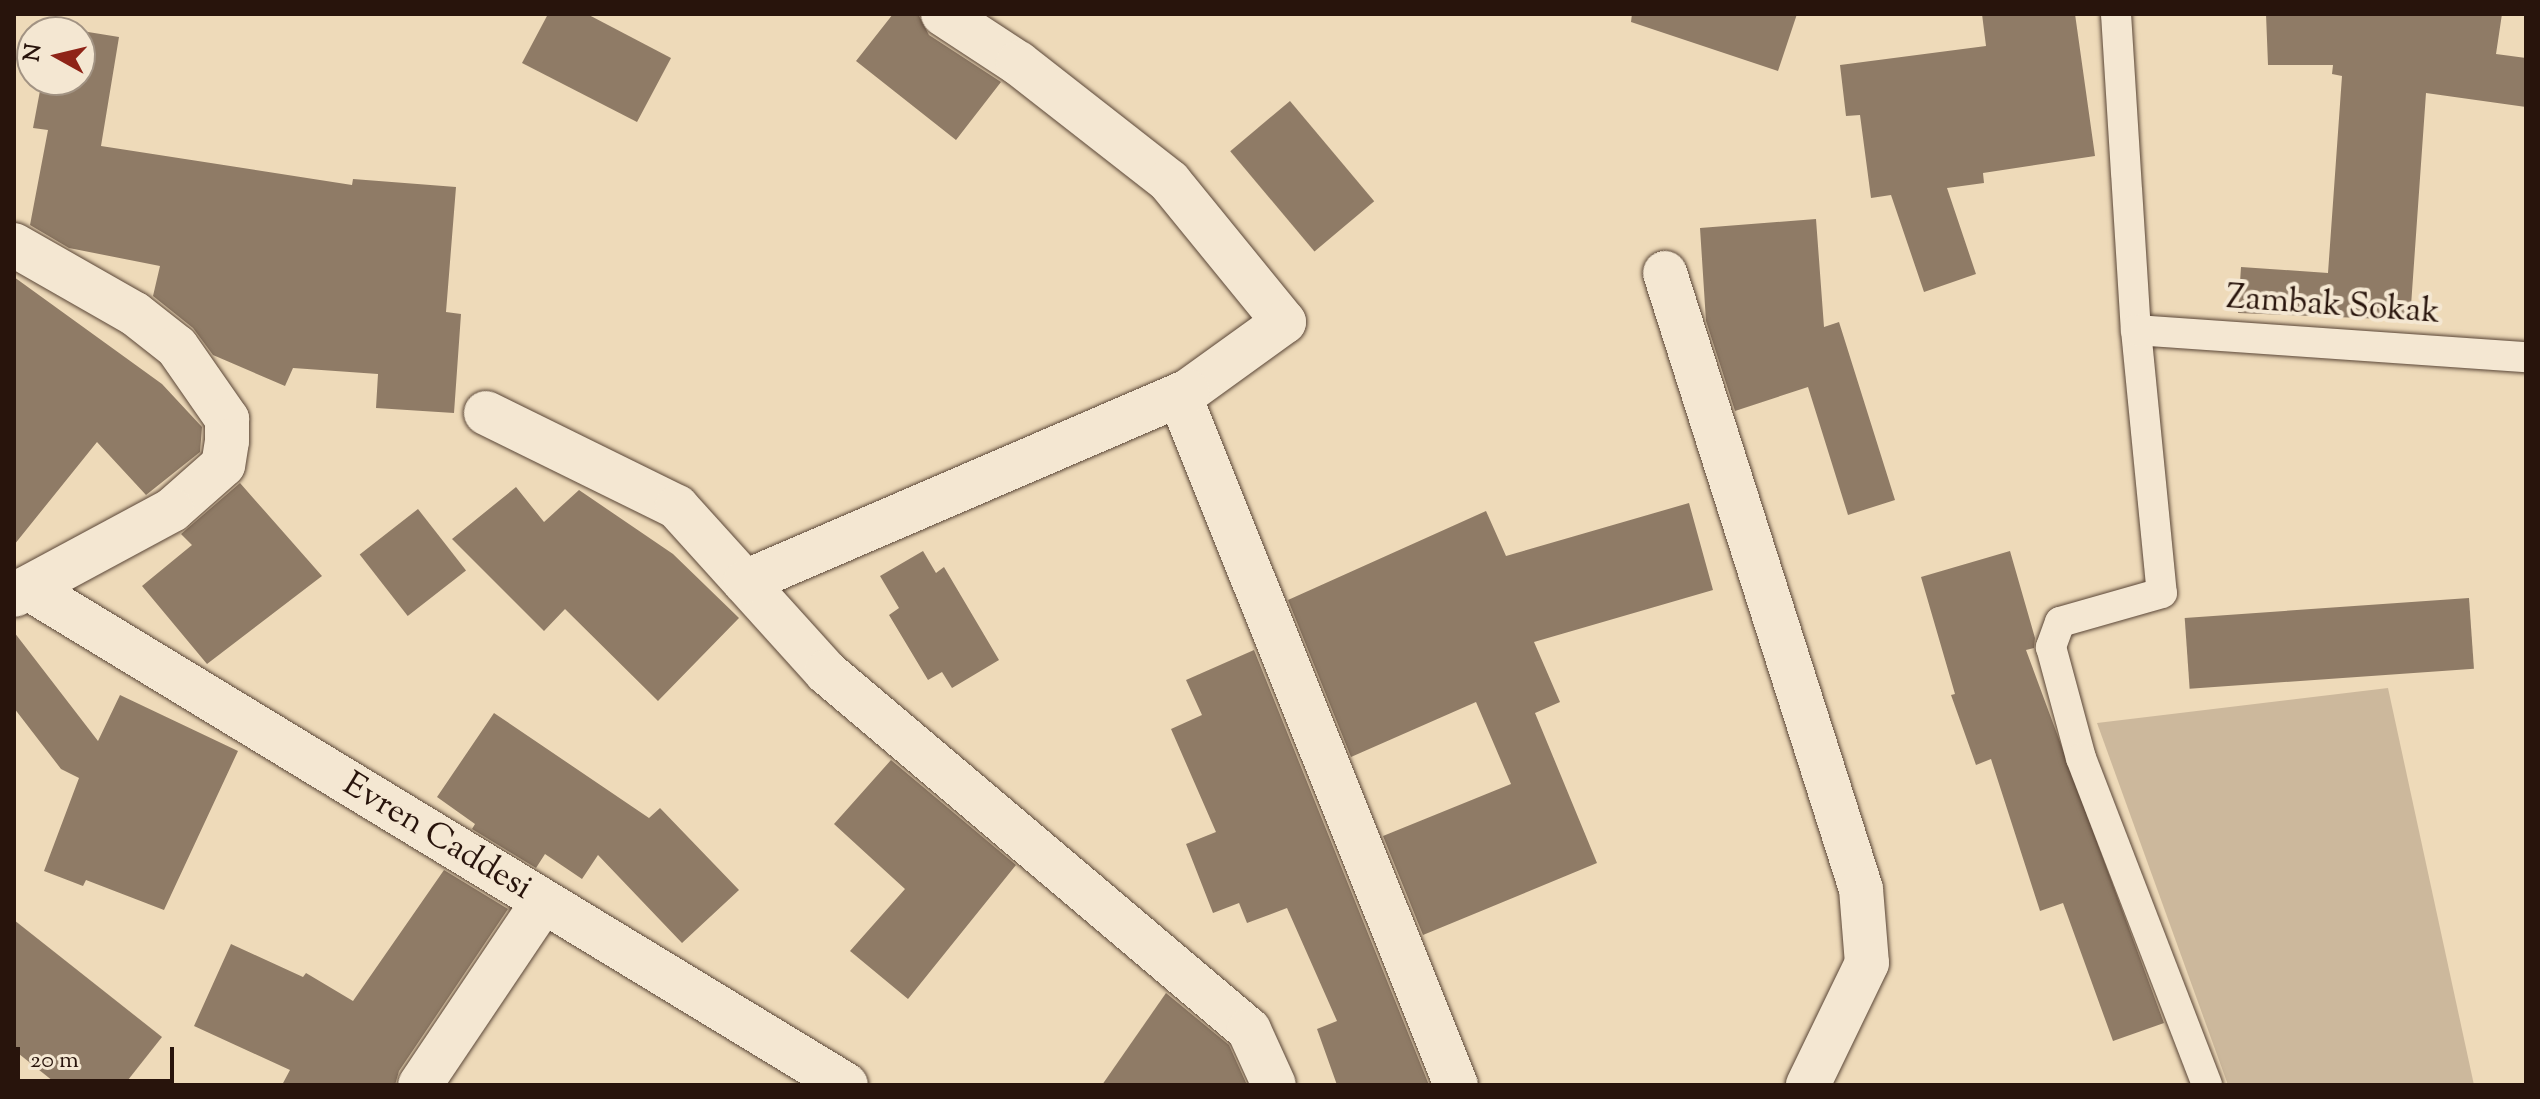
<!DOCTYPE html>
<html>
<head>
<meta charset="utf-8">
<style>
  body { margin:0 }
  #map { position:relative; width:2540px; height:1099px; overflow:hidden; background:#eedab9; font-family:"Sorts Mill Goudy",serif }
  div>[style] { position:absolute }
  .green>* { inset:0; background:#ccb89c }
  .building>* { inset:0; background:#8f7b66; transform-origin:0 0 }
  .roads { filter:drop-shadow(0 0 2px #5a4637) drop-shadow(0 0 2px #5a4637) }
  .lane>* { height:30px; margin:-15px; padding:0 15px; transform-origin:15px; border-radius:15px; background:#f4e7d2 }
  .street>* { height:44px; margin:-22px; padding:0 22px; transform-origin:22px; border-radius:22px; background:#f4e7d2 }
  .secondary>* { height:44px; margin:-22px; padding:0 22px; transform-origin:22px; border-radius:22px; background:#f4e7d2 }
  span { translate:-50% -50%; white-space:nowrap; text-align:center; line-height:1.15; -webkit-text-stroke:8px #f4e7d2; paint-order:stroke }
  .street-label { font-size:34px; color:#28140c }
  .frame { position:absolute; inset:0; border:16px solid #28140c; pointer-events:none }
  .north { position:absolute; left:16px; top:16px; width:80px; height:80px; box-sizing:border-box; background:#f4e7d2; border:2px solid #a29383; border-radius:50%; rotate:278deg; font-size:22px; font-weight:700; line-height:32px; text-align:center; color:#28140c }
  .north::after { content:''; display:block; margin:auto; width:28px; height:36px; background:#8f2418; clip-path:polygon(50% 0,100% 100%,50% 72%,0 100%) }
  .scale { position:absolute; left:16px; top:1047px; width:158px; height:36px; box-sizing:border-box; border:4px solid #28140c; border-top:0; padding-left:10px; font-size:24px; line-height:28px; white-space:nowrap; color:#28140c; -webkit-text-stroke:6px #f4e7d2; paint-order:stroke }
</style>
</head>
<body>
<div id="map">
  <div class="green">
    <i style="clip-path:polygon(2388px 688px,2474px 1085px,2228px 1085px,2097px 723px)"></i>
  </div>
  <div class="building">
    <i style="clip-path:polygon(548px 14px,587px 14px,671px 58px,637px 122px,522px 63px)"></i>
    <i style="clip-path:polygon(893px 14px,918px 14px,929px 35px,1001px 82px,956px 140px,856px 61px)"></i>
    <i style="clip-path:polygon(1632px 14px,1797px 14px,1778px 71px,1631px 22px)"></i>
    <i style="clip-path:polygon(1982px 14px,2075px 14px,2095px 156px,1983px 173px,1984px 183px,1947px 188px,1976px 274px,1924px 292px,1891px 195px,1871px 198px,1860px 115px,1846px 116px,1840px 65px,1986px 46px)"></i>
    <i style="clip-path:polygon(2266px 14px,2502px 14px,2496px 54px,2526px 58px,2526px 107px,2426px 93px,2410px 320px,2238px 313px,2241px 267px,2328px 273px,2342px 76px,2332px 74px,2333px 65px,2268px 65px)"></i>
    <i style="clip-path:polygon(51px 26px,119px 37px,101px 146px,352px 185px,353px 179px,456px 187px,446px 312px,461px 314px,454px 413px,376px 408px,378px 374px,293px 368px,285px 386px,213px 355px,193px 328px,153px 296px,160px 266px,69px 248px,30px 225px,48px 130px,33px 128px,42px 80px,80px 80px,80px 32px,49px 32px)"></i>
    <i style="left:1290px;top:101px;width:131px;height:78px;rotate:50deg"></i>
    <i style="clip-path:polygon(1816px 219px,1824px 327px,1839px 322px,1895px 500px,1848px 515px,1808px 387px,1735px 411px,1706px 321px,1700px 228px)"></i>
    <i style="clip-path:polygon(14px 277px,162px 384px,202px 427px,200px 452px,146px 495px,97px 442px,14px 545px)"></i>
    <i style="clip-path:polygon(240px 483px,322px 576px,207px 664px,142px 586px,192px 545px,181px 534px)"></i>
    <i style="clip-path:polygon(516px 487px,544px 522px,579px 490px,673px 554px,739px 618px,658px 701px,565px 609px,544px 631px,452px 539px)"></i>
    <i style="clip-path:polygon(1689px 503px,1713px 590px,1534px 642px,1560px 702px,1535px 713px,1597px 863px,1423px 935px,1383px 836px,1511px 784px,1476px 702px,1351px 757px,1288px 600px,1486px 511px,1506px 556px)"></i>
    <i style="left:418px;top:509px;width:78px;height:74px;rotate:52deg"></i>
    <i style="clip-path:polygon(923px 551px,936px 573px,944px 567px,999px 660px,952px 688px,942px 672px,928px 680px,889px 615px,899px 608px,880px 576px)"></i>
    <i style="clip-path:polygon(2010px 551px,2035px 638px,2034px 648px,2026px 650px,2164px 1023px,2113px 1041px,2063px 903px,2040px 911px,1991px 759px,1976px 765px,1951px 695px,1955px 694px,1921px 577px)"></i>
    <i style="left:2469px;top:598px;width:71px;height:285px;rotate:86deg"></i>
    <i style="clip-path:polygon(14px 632px,98px 741px,120px 695px,238px 751px,164px 910px,86px 880px,83px 886px,44px 871px,79px 778px,61px 769px,14px 708px)"></i>
    <i style="clip-path:polygon(1254px 650px,1429px 1085px,1337px 1085px,1317px 1029px,1337px 1021px,1287px 908px,1247px 923px,1239px 903px,1213px 913px,1186px 844px,1216px 832px,1171px 729px,1202px 715px,1186px 680px)"></i>
    <i style="clip-path:polygon(494px 713px,649px 818px,660px 808px,739px 890px,682px 943px,598px 855px,582px 879px,545px 854px,536px 868px,472px 829px,475px 824px,437px 797px)"></i>
    <i style="clip-path:polygon(891px 760px,1016px 865px,908px 999px,850px 951px,905px 889px,834px 824px)"></i>
    <i style="clip-path:polygon(444px 870px,508px 909px,399px 1071px,395px 1085px,282px 1085px,290px 1070px,194px 1026px,231px 944px,303px 977px,306px 973px,353px 1001px)"></i>
    <i style="clip-path:polygon(14px 920px,162px 1037px,124px 1085px,58px 1085px,14px 1050px)"></i>
    <i style="clip-path:polygon(1166px 993px,1229px 1045px,1247px 1085px,1102px 1085px)"></i>
  </div>
  <div class="roads">
    <div class="lane">
      <i style="left:2116px;top:14px;width:317px;rotate:86.4deg"></i>
      <i style="left:2136px;top:330px;width:264px;rotate:84.4deg"></i>
      <i style="left:2162px;top:593px;width:106px;rotate:164.1deg"></i>
      <i style="left:2060px;top:622px;width:27px;rotate:110deg"></i>
      <i style="left:2051px;top:647px;width:115px;rotate:74.9deg"></i>
      <i style="left:2081px;top:758px;width:350px;rotate:68.9deg"></i>
      <i style="left:2136px;top:330px;width:391px;rotate:4deg"></i>
    </div>
    <div class="street">
      <i style="left:943px;top:14px;width:90px;rotate:33.2deg"></i>
      <i style="left:1018px;top:63px;width:192px;rotate:38deg"></i>
      <i style="left:1169px;top:181px;width:182px;rotate:50.8deg"></i>
      <i style="left:1284px;top:322px;width:128px;rotate:144.2deg"></i>
      <i style="left:1180px;top:397px;width:741px;rotate:68.14deg"></i>
      <i style="left:1665px;top:273px;width:646px;rotate:72.35deg"></i>
      <i style="left:1861px;top:889px;width:74px;rotate:85.4deg"></i>
      <i style="left:1867px;top:963px;width:136px;rotate:115.8deg"></i>
      <i style="left:486px;top:413px;width:213px;rotate:26.2deg"></i>
      <i style="left:677px;top:507px;width:222px;rotate:47.9deg"></i>
      <i style="left:826px;top:672px;width:554px;rotate:40.24deg"></i>
      <i style="left:1249px;top:1030px;width:60px;rotate:65.6deg"></i>
      <i style="left:745px;top:582px;width:482px;rotate:-23.3deg"></i>
      <i style="left:420px;top:1085px;width:220px;rotate:-56.1deg"></i>
    </div>
    <div class="secondary">
      <i style="left:14px;top:245px;width:139px;rotate:29.7deg"></i>
      <i style="left:135px;top:314px;width:53px;rotate:38.2deg"></i>
      <i style="left:177px;top:347px;width:88px;rotate:55.2deg"></i>
      <i style="left:227px;top:419px;width:22px;rotate:90deg"></i>
      <i style="left:227px;top:441px;width:24px;rotate:99deg"></i>
      <i style="left:223px;top:465px;width:68px;rotate:138.6deg"></i>
      <i style="left:172px;top:510px;width:179px;rotate:151.7deg"></i>
      <i style="left:28px;top:588px;width:957px;rotate:31.28deg"></i>
    </div>
  </div>
  <div class="street-label">
    <span style="left:2333px;top:306px;rotate:4deg">Zambak Sokak</span>
    <span style="left:437px;top:837px;rotate:31deg">Evren Caddesi</span>
  </div>
  <div class="frame"></div>
  <div class="north">N</div>
  <div class="scale">20 m</div>
</div>
</body>
</html>
